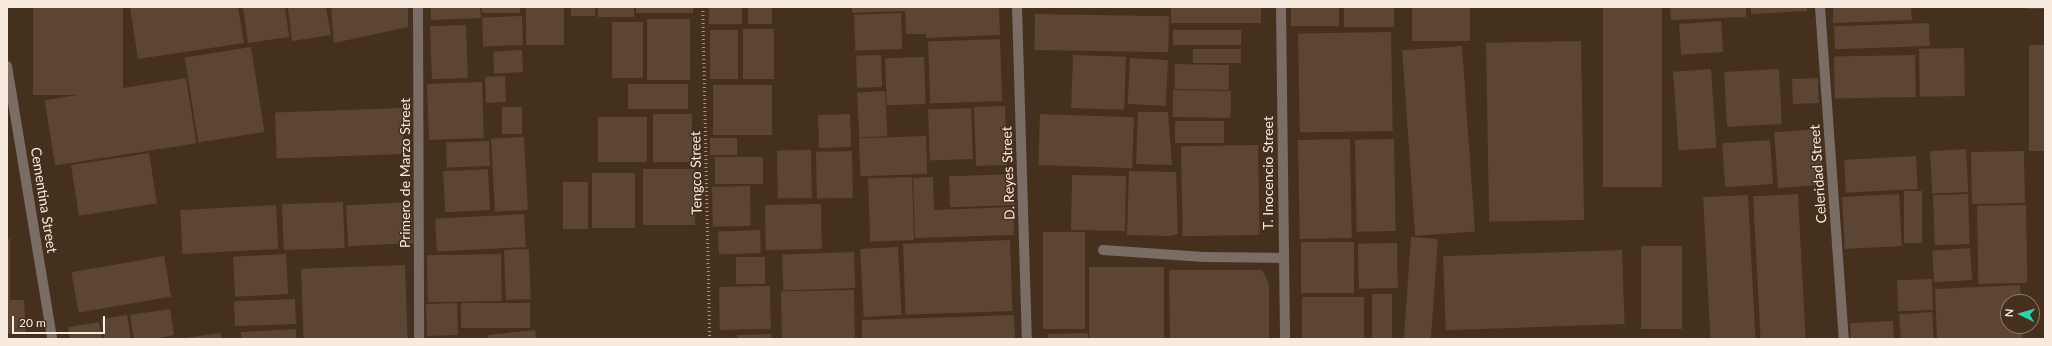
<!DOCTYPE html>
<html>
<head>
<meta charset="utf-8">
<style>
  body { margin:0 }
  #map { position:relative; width:2052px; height:346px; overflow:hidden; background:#452f1d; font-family:Lato,sans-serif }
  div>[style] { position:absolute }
  .building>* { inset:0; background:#5c4532; transform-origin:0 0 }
  .path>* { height:2.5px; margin-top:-1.25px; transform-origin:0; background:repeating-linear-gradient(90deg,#a79586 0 1px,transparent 0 4px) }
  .service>* { height:10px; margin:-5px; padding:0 5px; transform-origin:5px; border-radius:5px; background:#7b6c66 }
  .minor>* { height:10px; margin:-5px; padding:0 5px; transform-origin:5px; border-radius:5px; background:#7b6c66 }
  span { translate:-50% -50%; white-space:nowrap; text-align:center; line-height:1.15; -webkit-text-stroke:3px #452f1d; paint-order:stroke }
  .street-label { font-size:14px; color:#f9eadf }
  .frame { position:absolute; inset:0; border:8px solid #f9eadf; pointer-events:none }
  .north { position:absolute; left:2000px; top:294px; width:40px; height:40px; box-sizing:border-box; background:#452f1d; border:1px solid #8d7a6b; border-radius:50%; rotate:275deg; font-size:11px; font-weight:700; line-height:16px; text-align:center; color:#f9eadf }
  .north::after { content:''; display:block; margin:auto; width:14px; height:18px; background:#28d5ad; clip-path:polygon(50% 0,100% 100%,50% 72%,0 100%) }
  .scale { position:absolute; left:12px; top:316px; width:93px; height:18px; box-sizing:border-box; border:2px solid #f9eadf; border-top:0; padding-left:5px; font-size:12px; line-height:14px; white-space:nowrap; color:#f9eadf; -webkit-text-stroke:3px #452f1d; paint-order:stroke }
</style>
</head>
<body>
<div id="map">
  <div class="building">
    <i style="left:33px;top:7px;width:90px;height:88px"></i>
    <i style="clip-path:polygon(130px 7px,238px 7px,244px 43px,138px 59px)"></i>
    <i style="clip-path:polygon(243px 7px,285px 7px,289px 37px,248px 43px)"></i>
    <i style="clip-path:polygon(295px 7px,326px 7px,331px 35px,292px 41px,288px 8px)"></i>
    <i style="clip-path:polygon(331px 7px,408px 7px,408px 27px,334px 43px)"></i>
    <i style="clip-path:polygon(431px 7px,480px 7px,481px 18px,431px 20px)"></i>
    <i style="left:482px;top:7px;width:38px;height:6px"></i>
    <i style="left:526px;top:7px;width:38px;height:38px"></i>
    <i style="left:571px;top:7px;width:24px;height:9px"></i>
    <i style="left:598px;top:7px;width:36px;height:10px"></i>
    <i style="left:636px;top:7px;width:57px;height:6px"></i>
    <i style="left:709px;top:7px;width:33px;height:17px"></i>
    <i style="left:748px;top:7px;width:24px;height:17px"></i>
    <i style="clip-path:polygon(852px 7px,999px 7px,1000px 35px,926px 38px,926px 34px,906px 34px,905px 11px,852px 13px)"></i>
    <i style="left:1171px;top:7px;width:90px;height:16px"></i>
    <i style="left:1291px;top:7px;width:48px;height:19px"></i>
    <i style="left:1344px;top:7px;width:50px;height:20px"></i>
    <i style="left:1412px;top:7px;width:58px;height:34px"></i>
    <i style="left:1603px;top:7px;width:59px;height:180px"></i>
    <i style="clip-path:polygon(1670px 7px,1746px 7px,1746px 17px,1671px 20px)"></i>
    <i style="clip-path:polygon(1751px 7px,1807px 7px,1807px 11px,1751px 14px)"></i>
    <i style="clip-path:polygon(1833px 7px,1911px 7px,1912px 20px,1833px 23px)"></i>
    <i style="left:2026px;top:7px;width:19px;height:2px"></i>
    <i style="left:901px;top:13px;width:36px;height:47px;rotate:88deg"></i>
    <i style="left:1035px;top:14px;width:134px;height:36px;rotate:1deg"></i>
    <i style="left:522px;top:16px;width:29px;height:40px;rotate:88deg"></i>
    <i style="left:647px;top:19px;width:43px;height:61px"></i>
    <i style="left:1721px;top:21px;width:31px;height:42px;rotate:86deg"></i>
    <i style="left:612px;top:22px;width:31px;height:56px"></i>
    <i style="left:1929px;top:23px;width:23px;height:95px;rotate:88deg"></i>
    <i style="left:466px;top:25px;width:53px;height:36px;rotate:88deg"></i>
    <i style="left:743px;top:29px;width:31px;height:50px"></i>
    <i style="left:710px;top:30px;width:28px;height:49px"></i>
    <i style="left:1173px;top:30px;width:68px;height:15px"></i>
    <i style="left:1391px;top:32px;width:99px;height:93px;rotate:89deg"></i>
    <i style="left:1000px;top:39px;width:62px;height:72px;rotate:88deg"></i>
    <i style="left:1581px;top:41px;width:179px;height:95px;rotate:89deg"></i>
    <i style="left:2029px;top:45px;width:16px;height:106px"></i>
    <i style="left:1462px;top:46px;width:186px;height:60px;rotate:86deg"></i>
    <i style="left:251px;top:47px;width:86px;height:67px;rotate:81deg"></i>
    <i style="left:1964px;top:48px;width:48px;height:45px;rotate:89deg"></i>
    <i style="left:1193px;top:49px;width:48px;height:14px"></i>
    <i style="left:522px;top:50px;width:22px;height:29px;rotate:87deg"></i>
    <i style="left:881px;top:55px;width:32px;height:25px;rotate:88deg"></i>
    <i style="left:1073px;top:55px;width:53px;height:53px;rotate:2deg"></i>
    <i style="left:1915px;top:55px;width:42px;height:81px;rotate:89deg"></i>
    <i style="left:924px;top:57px;width:47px;height:39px;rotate:88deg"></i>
    <i style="left:1130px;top:58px;width:38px;height:46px;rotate:3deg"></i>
    <i style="left:1175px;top:64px;width:54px;height:25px;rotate:1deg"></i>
    <i style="left:1711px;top:69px;width:79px;height:38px;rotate:86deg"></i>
    <i style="left:1779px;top:69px;width:55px;height:55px;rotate:87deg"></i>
    <i style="left:505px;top:76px;width:26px;height:20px;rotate:88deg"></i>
    <i style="left:186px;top:78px;width:66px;height:143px;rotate:81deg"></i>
    <i style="left:1818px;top:78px;width:25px;height:26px;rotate:88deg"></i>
    <i style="left:482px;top:82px;width:56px;height:55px;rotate:88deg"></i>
    <i style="left:628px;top:84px;width:60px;height:25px"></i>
    <i style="left:713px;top:85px;width:59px;height:50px"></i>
    <i style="left:1173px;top:90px;width:58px;height:27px;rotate:1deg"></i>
    <i style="left:885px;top:91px;width:45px;height:28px;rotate:87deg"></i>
    <i style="left:1005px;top:106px;width:59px;height:31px;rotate:88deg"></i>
    <i style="left:502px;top:107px;width:20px;height:27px"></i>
    <i style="left:402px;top:108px;width:46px;height:127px;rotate:88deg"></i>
    <i style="left:971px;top:108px;width:51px;height:43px;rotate:88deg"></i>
    <i style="clip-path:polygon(1138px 112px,1168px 112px,1172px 165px,1136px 164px)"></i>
    <i style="left:653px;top:114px;width:39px;height:48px"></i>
    <i style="left:850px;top:114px;width:33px;height:32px;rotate:88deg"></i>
    <i style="left:1040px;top:114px;width:94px;height:51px;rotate:2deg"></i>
    <i style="left:598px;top:117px;width:49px;height:45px"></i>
    <i style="left:1224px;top:121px;width:22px;height:49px;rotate:90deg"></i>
    <i style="left:1820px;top:129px;width:56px;height:46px;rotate:86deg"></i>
    <i style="left:926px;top:136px;width:38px;height:67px;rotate:88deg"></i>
    <i style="left:524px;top:137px;width:73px;height:33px;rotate:87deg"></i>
    <i style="left:710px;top:138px;width:27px;height:17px"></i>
    <i style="left:1350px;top:139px;width:99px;height:52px;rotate:89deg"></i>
    <i style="left:1394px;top:139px;width:92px;height:39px;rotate:89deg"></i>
    <i style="left:1770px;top:140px;width:44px;height:48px;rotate:86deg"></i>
    <i style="left:489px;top:141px;width:25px;height:43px;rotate:88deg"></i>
    <i style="left:1258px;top:145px;width:90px;height:77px;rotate:89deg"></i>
    <i style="left:1966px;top:149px;width:43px;height:36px;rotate:87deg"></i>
    <i style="left:811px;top:150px;width:48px;height:34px;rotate:89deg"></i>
    <i style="left:852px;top:151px;width:47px;height:36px;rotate:89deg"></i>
    <i style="left:2024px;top:151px;width:52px;height:53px;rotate:89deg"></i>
    <i style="left:149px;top:153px;width:51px;height:79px;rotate:81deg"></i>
    <i style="left:1916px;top:156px;width:33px;height:72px;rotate:87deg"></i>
    <i style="left:715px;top:157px;width:48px;height:27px"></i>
    <i style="left:488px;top:169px;width:41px;height:45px;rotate:87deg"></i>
    <i style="left:643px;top:169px;width:52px;height:56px"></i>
    <i style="clip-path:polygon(1129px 171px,1176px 172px,1178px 234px,1170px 236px,1127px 235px)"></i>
    <i style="left:635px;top:173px;width:55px;height:43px;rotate:90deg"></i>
    <i style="left:1014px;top:174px;width:31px;height:65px;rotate:88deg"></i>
    <i style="left:1072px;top:175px;width:54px;height:55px;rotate:1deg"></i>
    <i style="left:912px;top:177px;width:63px;height:44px;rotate:88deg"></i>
    <i style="clip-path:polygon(933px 177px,934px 210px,1013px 207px,1014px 235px,915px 238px,913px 178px)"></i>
    <i style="left:563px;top:182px;width:25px;height:47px"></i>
    <i style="left:750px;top:186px;width:40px;height:38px;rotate:89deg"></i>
    <i style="left:1904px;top:191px;width:18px;height:52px"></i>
    <i style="left:1798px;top:194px;width:145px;height:45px;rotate:87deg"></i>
    <i style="left:1899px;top:194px;width:52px;height:57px;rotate:87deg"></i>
    <i style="left:1968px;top:194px;width:50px;height:35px;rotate:88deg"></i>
    <i style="left:1748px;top:195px;width:144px;height:45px;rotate:87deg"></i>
    <i style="left:343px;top:202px;width:46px;height:61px;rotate:88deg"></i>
    <i style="left:411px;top:202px;width:41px;height:65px;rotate:87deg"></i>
    <i style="left:821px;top:204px;width:45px;height:56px;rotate:89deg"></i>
    <i style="left:276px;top:205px;width:44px;height:96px;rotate:87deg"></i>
    <i style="left:2026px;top:205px;width:78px;height:49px;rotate:89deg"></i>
    <i style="left:524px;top:214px;width:33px;height:89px;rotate:87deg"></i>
    <i style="left:760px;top:230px;width:23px;height:42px;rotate:88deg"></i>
    <i style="left:1043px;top:232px;width:42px;height:97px"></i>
    <i style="left:1411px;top:237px;width:27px;height:102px;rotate:4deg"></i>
    <i style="clip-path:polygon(7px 239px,10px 239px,10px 300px,24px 300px,26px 333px,7px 334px)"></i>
    <i style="left:1010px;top:240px;width:71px;height:107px;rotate:88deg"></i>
    <i style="left:1354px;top:242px;width:51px;height:53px;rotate:90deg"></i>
    <i style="left:1397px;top:243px;width:45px;height:39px;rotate:89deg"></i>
    <i style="left:1641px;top:246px;width:41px;height:83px"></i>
    <i style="left:898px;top:247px;width:68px;height:38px;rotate:87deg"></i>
    <i style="left:1970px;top:248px;width:32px;height:38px;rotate:86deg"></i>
    <i style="left:529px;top:249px;width:50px;height:25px;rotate:88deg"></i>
    <i style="left:1622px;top:250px;width:74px;height:179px;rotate:88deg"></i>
    <i style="left:854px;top:252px;width:36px;height:72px;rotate:88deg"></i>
    <i style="left:286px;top:254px;width:40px;height:53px;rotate:87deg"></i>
    <i style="left:501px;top:254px;width:47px;height:74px;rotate:89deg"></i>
    <i style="left:164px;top:256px;width:41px;height:94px;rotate:80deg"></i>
    <i style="left:736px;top:257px;width:29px;height:27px"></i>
    <i style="left:405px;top:265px;width:74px;height:104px;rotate:88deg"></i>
    <i style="left:1089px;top:267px;width:75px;height:72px"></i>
    <i style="clip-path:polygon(1169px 270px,1262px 270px,1269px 284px,1269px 339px,1170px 339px)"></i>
    <i style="left:1932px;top:279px;width:31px;height:35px;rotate:88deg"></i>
    <i style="clip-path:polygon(2020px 285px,2021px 302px,2008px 302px,2008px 326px,2022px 326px,2023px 339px,1937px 339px,1935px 289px)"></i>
    <i style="left:770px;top:286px;width:43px;height:51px;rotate:89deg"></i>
    <i style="left:854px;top:290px;width:49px;height:73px;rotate:89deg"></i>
    <i style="left:1372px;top:294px;width:20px;height:45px"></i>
    <i style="left:1364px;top:297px;width:42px;height:62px;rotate:90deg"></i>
    <i style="left:295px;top:299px;width:25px;height:61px;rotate:88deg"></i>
    <i style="left:457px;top:303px;width:32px;height:31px;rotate:88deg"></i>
    <i style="left:530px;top:303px;width:25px;height:69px;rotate:90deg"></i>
    <i style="clip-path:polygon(170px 309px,174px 335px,154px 339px,134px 339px,130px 315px)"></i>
    <i style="left:1932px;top:312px;width:27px;height:33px;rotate:86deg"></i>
    <i style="clip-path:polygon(127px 315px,131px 339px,104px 339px,101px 319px)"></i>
    <i style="clip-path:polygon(1014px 315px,1015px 339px,862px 339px,862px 320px)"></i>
    <i style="left:1893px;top:321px;width:18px;height:43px;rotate:87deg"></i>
    <i style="clip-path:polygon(99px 322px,102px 339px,70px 339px,68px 327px)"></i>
    <i style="clip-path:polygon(296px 329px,296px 339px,241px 339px,241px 332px)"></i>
    <i style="left:535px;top:330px;width:9px;height:47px;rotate:84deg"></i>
    <i style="clip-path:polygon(221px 333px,222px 339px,184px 339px,184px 338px)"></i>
    <i style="clip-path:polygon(1088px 333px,1088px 339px,1048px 339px,1048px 334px)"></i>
    <i style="clip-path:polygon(771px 334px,772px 339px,737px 339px,737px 335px)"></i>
  </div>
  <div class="path">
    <i style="left:703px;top:7px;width:332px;rotate:88.8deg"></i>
  </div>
  <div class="service">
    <i style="left:1103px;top:250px;width:101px;rotate:4deg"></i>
    <i style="left:1204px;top:257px;width:79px;rotate:0.7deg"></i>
  </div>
  <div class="minor">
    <i style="left:418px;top:7px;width:332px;rotate:89.8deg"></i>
    <i style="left:1017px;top:7px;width:332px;rotate:88.3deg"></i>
    <i style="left:1281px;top:7px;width:332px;rotate:89.3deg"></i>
    <i style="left:1820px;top:7px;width:333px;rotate:85.9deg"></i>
    <i style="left:7px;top:66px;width:277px;rotate:80.6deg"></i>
  </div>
  <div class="street-label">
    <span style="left:405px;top:173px;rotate:-90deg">Primero de Marzo Street</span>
    <span style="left:696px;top:173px;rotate:-91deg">Tengco Street</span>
    <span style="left:1008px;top:173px;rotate:-92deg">D. Reyes Street</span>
    <span style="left:1268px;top:173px;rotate:-90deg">T. Inocencio Street</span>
    <span style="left:1818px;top:174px;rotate:-94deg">Celeridad Street</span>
    <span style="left:44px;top:200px;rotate:81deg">Cementina Street</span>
  </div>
  <div class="frame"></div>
  <div class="north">N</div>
  <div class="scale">20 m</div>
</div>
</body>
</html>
